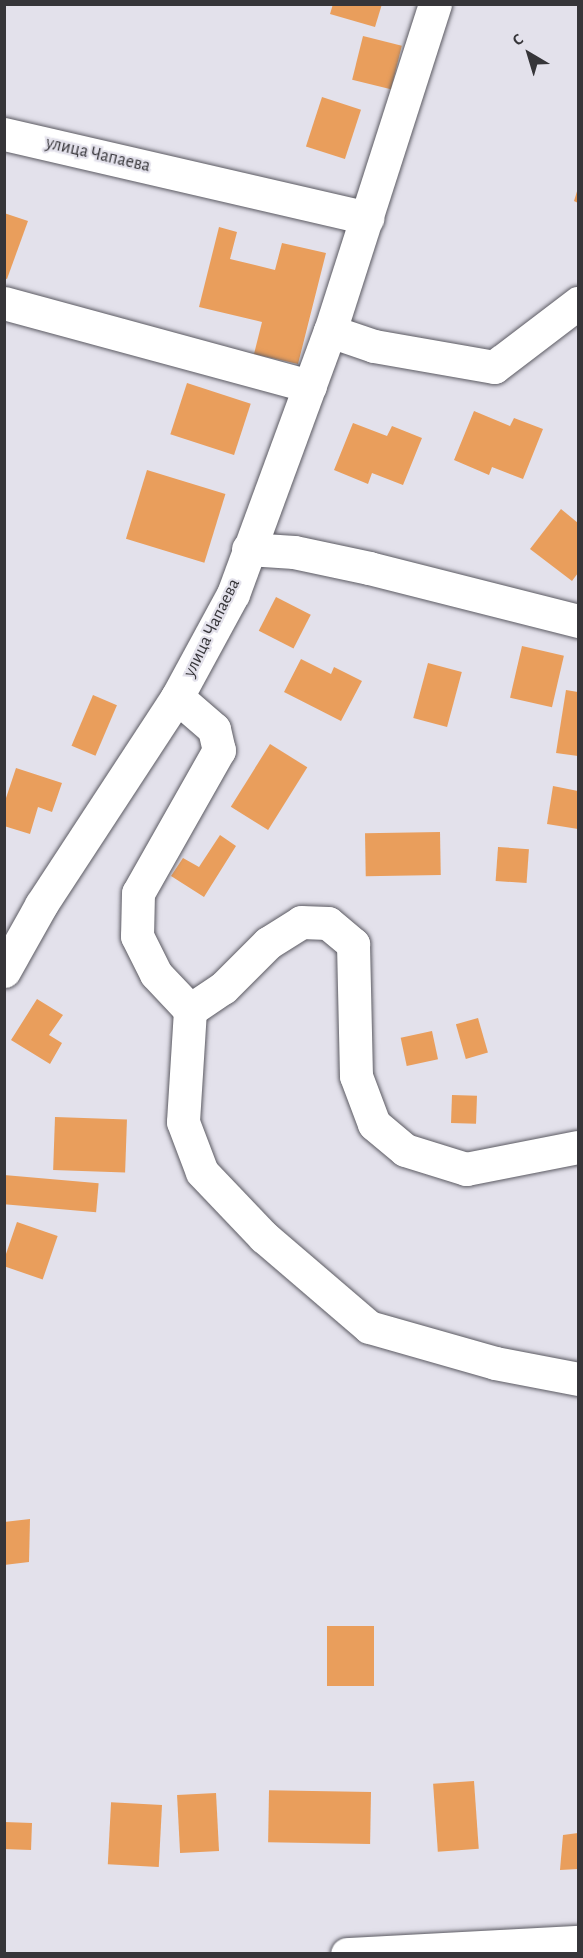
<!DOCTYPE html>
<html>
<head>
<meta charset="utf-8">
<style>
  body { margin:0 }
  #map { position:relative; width:583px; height:1958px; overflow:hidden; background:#e3e1eb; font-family:"Alegreya Sans",sans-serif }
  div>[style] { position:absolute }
  .building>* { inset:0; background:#e99e5c; transform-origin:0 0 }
  .roads { filter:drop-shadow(0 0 2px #5b5a62) drop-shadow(0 0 2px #5b5a62) }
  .minor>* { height:33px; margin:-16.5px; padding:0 16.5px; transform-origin:16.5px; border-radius:16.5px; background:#fff }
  span { translate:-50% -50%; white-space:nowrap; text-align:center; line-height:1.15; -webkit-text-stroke:4.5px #e3e1eb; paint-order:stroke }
  .street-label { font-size:18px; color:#363539 }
  .frame { position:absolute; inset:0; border:6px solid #363539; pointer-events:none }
  .north { position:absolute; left:499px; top:24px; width:60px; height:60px; -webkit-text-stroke:4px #e3e1eb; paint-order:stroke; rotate:322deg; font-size:16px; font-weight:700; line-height:24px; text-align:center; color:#363539 }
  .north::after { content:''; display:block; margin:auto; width:21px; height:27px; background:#363539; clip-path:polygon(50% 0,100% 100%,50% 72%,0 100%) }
</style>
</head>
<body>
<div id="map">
  <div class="building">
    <i style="clip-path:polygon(333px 4px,382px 4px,375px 27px,330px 14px)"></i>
    <i style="left:363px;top:36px;width:40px;height:45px;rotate:14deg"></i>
    <i style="left:322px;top:97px;width:41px;height:52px;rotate:18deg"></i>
    <i style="clip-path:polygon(578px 188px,578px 203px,574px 201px)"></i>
    <i style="clip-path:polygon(4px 213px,28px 221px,7px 279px,4px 278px)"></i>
    <i style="clip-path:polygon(219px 227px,237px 232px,230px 259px,275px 270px,282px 243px,326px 253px,298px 364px,254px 354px,262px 322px,199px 307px)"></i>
    <i style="left:187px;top:383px;width:67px;height:54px;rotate:18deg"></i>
    <i style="clip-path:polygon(474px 411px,510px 426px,514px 418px,543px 429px,523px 479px,492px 467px,489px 475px,454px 460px)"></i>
    <i style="clip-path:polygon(353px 423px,387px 436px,392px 426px,422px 438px,403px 485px,372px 473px,368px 484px,334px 470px)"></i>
    <i style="left:147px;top:470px;width:82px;height:72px;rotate:17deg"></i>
    <i style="clip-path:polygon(561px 509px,578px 523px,578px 573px,572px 581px,530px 549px)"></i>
    <i style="left:276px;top:597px;width:39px;height:38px;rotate:27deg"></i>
    <i style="left:522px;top:646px;width:43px;height:53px;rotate:13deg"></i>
    <i style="clip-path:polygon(301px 659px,331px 674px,334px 667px,362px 681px,341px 721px,284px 692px)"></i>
    <i style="left:428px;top:663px;width:35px;height:57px;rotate:15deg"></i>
    <i style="clip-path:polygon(566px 690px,578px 692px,578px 756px,556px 753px)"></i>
    <i style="left:93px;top:695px;width:26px;height:55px;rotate:23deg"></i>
    <i style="left:270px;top:744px;width:44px;height:74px;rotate:32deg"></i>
    <i style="clip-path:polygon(16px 768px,62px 783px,52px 812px,38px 807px,30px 834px,4px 826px,4px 804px)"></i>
    <i style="clip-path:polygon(553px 786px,578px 791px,578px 829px,547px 824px)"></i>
    <i style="left:440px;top:832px;width:43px;height:75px;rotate:89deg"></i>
    <i style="clip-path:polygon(220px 835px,236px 846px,204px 897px,171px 876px,183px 858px,199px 867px)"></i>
    <i style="left:498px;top:847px;width:31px;height:34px;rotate:4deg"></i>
    <i style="clip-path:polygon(37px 999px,63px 1015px,49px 1035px,62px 1043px,50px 1064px,11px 1040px)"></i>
    <i style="left:478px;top:1018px;width:36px;height:23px;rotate:74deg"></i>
    <i style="left:432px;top:1031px;width:29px;height:32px;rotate:78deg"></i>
    <i style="left:452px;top:1095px;width:25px;height:28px;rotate:2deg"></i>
    <i style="left:55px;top:1117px;width:72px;height:53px;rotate:2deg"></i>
    <i style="left:4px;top:1175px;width:95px;height:29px;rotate:5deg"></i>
    <i style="left:17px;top:1222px;width:43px;height:46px;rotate:19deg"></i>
    <i style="clip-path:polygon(30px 1519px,29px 1562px,4px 1565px,4px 1522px)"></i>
    <i style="left:327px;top:1626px;width:47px;height:60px"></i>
    <i style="left:474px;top:1781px;width:68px;height:41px;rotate:86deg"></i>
    <i style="left:371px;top:1792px;width:52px;height:102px;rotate:91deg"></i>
    <i style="left:216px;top:1793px;width:58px;height:39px;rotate:87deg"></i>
    <i style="left:162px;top:1805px;width:62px;height:51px;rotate:93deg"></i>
    <i style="left:4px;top:1822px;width:28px;height:27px;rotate:2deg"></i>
    <i style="clip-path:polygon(578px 1833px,578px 1869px,560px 1870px,563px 1835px)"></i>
  </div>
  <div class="roads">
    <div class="minor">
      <i style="left:4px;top:134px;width:373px;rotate:13deg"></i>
      <i style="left:4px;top:303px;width:317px;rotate:15.2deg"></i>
      <i style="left:330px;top:331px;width:46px;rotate:18.8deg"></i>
      <i style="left:374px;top:346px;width:122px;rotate:9.9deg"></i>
      <i style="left:494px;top:367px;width:106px;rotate:-37.3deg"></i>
      <i style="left:248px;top:549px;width:46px;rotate:3.7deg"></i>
      <i style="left:294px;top:552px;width:77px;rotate:12deg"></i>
      <i style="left:369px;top:568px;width:216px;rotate:14.2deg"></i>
      <i style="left:177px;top:697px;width:49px;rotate:40.9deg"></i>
      <i style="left:214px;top:729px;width:22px;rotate:77deg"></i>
      <i style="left:219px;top:750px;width:164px;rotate:119.5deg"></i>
      <i style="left:138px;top:893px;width:43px;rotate:91.3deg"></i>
      <i style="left:137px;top:936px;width:42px;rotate:63.4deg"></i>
      <i style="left:156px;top:974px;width:50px;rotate:46.6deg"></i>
      <i style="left:190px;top:1010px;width:112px;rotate:93.6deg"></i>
      <i style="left:183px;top:1122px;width:53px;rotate:69.2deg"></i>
      <i style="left:202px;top:1172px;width:90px;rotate:46.4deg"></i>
      <i style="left:264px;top:1237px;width:138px;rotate:40.6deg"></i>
      <i style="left:369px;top:1327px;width:131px;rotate:15.9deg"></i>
      <i style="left:495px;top:1363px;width:85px;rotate:10.9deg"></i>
      <i style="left:4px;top:971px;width:76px;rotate:-60.7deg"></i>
      <i style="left:41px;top:905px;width:249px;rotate:-56.8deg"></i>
      <i style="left:177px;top:697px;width:117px;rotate:-61.5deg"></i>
      <i style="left:233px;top:594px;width:280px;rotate:-69.8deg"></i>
      <i style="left:330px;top:331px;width:343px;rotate:-72.2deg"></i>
      <i style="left:190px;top:1010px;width:40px;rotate:-34deg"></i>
      <i style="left:223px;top:988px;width:64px;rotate:-45deg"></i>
      <i style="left:268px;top:943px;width:39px;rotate:-32deg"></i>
      <i style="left:301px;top:922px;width:27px;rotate:2deg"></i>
      <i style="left:328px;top:923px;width:33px;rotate:40deg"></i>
      <i style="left:353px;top:944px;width:132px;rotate:88.7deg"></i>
      <i style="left:356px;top:1076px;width:51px;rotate:69.4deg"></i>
      <i style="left:374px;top:1124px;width:40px;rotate:40deg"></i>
      <i style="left:405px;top:1150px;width:64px;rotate:17.3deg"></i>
      <i style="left:466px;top:1169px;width:114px;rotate:-11.1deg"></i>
      <i style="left:347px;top:1954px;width:231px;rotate:-3deg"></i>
    </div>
  </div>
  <div class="street-label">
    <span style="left:98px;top:155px;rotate:13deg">улица Чапаева</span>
    <span style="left:212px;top:628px;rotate:-64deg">улица Чапаева</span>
  </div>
  <div class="frame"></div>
  <div class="north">С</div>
</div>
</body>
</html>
